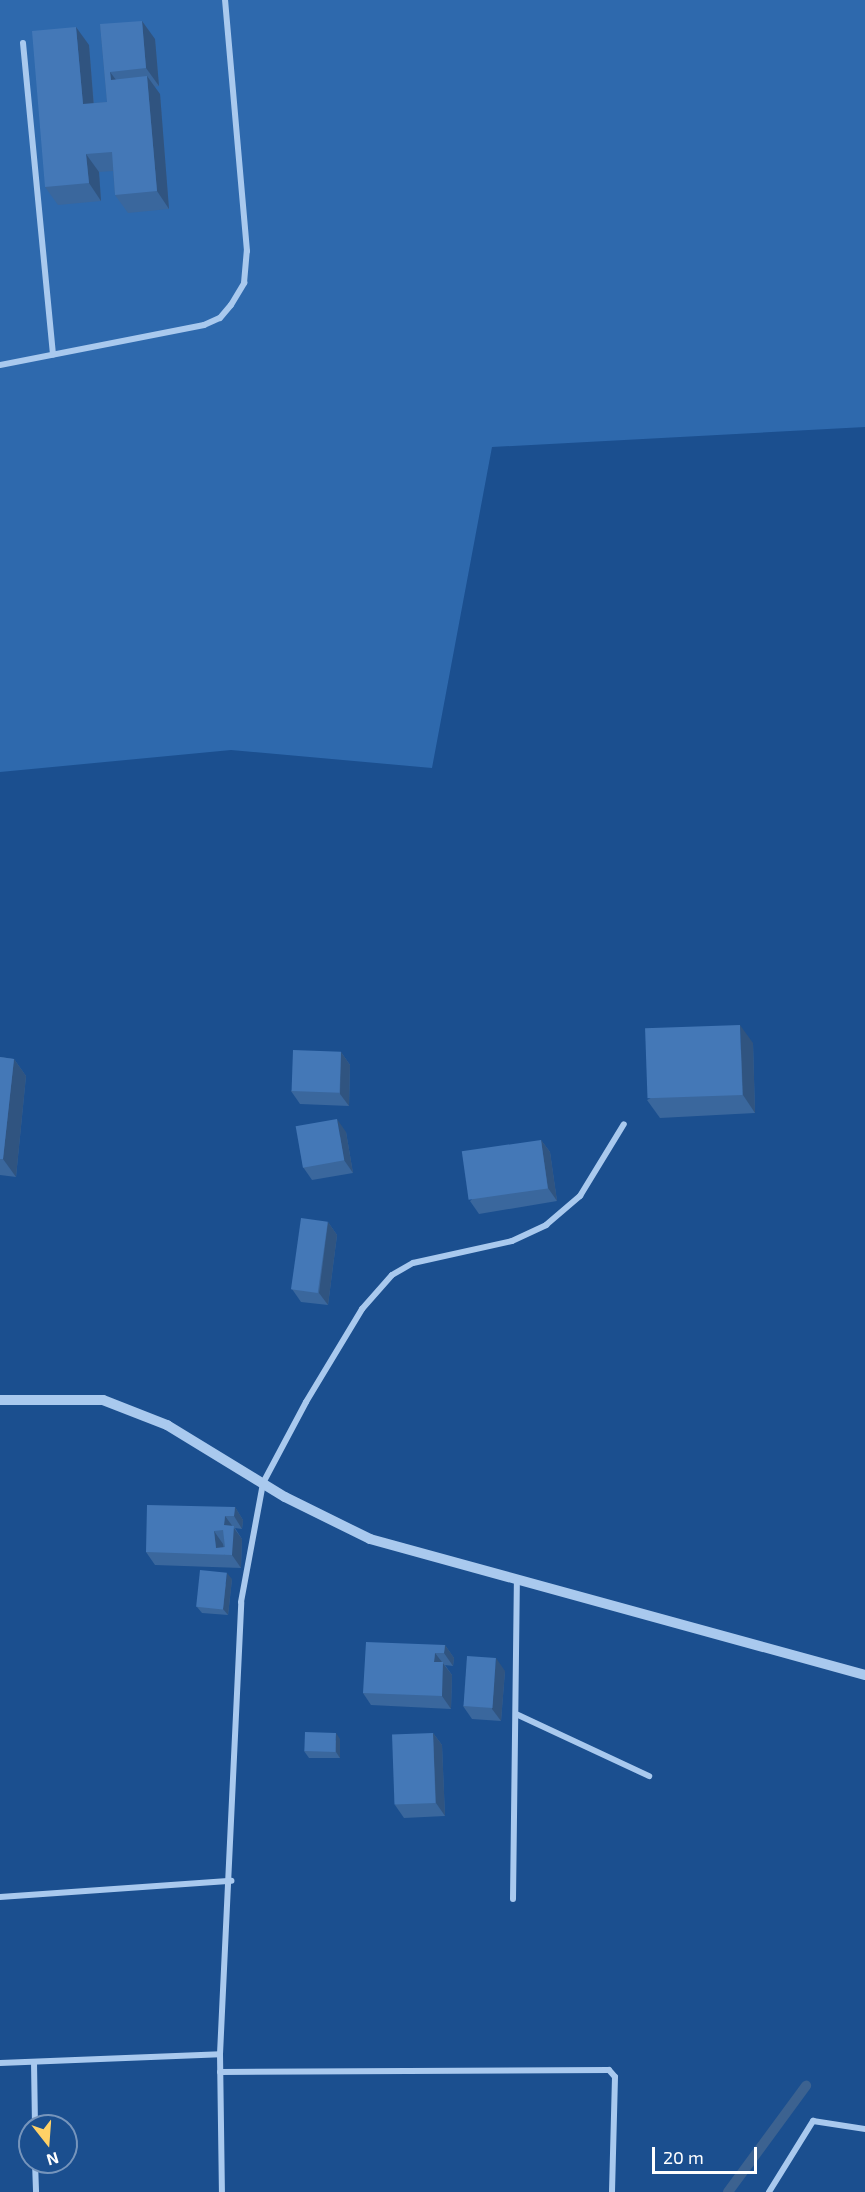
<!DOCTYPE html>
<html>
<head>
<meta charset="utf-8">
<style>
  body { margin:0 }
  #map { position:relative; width:865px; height:2192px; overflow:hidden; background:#1b4f8f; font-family:"Exo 2",sans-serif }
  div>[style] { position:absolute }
  .green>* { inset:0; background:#2e69ad }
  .stream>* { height:10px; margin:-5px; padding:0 5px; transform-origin:5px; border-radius:5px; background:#3c6290 }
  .minor>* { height:6px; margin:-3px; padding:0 3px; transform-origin:3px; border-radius:3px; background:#a9c9ee }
  .tertiary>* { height:10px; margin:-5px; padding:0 5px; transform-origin:5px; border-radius:5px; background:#a9c9ee }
  .wall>* { inset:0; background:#3a679d }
  .shaded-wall>* { inset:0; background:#305480 }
  .building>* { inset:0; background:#4478b7; transform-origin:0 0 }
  span { translate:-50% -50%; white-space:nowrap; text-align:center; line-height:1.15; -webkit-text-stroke:5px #1b4f8f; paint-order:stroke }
  .north { position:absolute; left:18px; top:2114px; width:60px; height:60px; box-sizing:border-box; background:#1b4f8f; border:2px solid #7695bc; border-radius:50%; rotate:163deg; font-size:16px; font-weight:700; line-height:24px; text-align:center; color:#fff }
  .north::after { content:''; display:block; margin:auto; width:21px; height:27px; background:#ffd166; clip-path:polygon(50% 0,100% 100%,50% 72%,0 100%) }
  .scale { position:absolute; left:652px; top:2147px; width:105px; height:27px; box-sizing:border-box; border:3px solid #fff; border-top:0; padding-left:8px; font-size:18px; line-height:21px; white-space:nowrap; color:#fff; -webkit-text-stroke:4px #1b4f8f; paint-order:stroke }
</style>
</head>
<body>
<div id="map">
  <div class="green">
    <i style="clip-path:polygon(0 0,865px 0,865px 427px,492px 447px,432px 768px,231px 750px,0 772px)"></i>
  </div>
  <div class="stream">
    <i style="left:728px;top:2192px;width:132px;rotate:-53.7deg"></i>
  </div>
  <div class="minor">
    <i style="left:23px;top:43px;width:313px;rotate:84.5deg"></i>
    <i style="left:0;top:365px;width:208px;rotate:-11.1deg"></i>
    <i style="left:204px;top:325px;width:17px;rotate:-24deg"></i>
    <i style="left:220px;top:318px;width:17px;rotate:-50deg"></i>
    <i style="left:231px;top:305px;width:26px;rotate:-59deg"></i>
    <i style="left:244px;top:283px;width:32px;rotate:-85deg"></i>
    <i style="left:247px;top:251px;width:252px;rotate:-95deg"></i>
    <i style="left:516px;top:1714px;width:147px;rotate:25deg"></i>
    <i style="left:0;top:1897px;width:232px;rotate:-4deg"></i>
    <i style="left:513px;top:1899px;width:320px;rotate:-89.3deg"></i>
    <i style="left:220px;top:2054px;width:138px;rotate:89.2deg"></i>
    <i style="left:34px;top:2062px;width:64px;rotate:89.1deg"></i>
    <i style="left:0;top:2063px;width:220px;rotate:-2.3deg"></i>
    <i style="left:220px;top:2054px;width:452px;rotate:-87.3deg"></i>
    <i style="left:241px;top:1602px;width:121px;rotate:-79.5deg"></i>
    <i style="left:263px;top:1483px;width:92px;rotate:-62deg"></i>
    <i style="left:306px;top:1402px;width:109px;rotate:-58.9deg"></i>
    <i style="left:362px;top:1309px;width:45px;rotate:-48.6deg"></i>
    <i style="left:392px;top:1275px;width:24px;rotate:-30deg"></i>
    <i style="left:413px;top:1263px;width:101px;rotate:-12.5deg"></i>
    <i style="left:512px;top:1241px;width:38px;rotate:-25deg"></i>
    <i style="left:546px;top:1225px;width:45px;rotate:-40.5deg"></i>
    <i style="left:580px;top:1196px;width:84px;rotate:-58.6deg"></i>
    <i style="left:220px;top:2072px;width:389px;rotate:-0.3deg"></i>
    <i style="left:609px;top:2070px;width:9px;rotate:49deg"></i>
    <i style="left:615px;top:2077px;width:115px;rotate:91.5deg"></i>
    <i style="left:35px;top:2162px;width:30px;rotate:88deg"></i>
    <i style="left:769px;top:2192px;width:84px;rotate:-58.2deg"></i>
    <i style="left:813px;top:2121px;width:53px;rotate:8.7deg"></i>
  </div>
  <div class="tertiary">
    <i style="left:0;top:1400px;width:103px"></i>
    <i style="left:103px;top:1400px;width:69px;rotate:21.3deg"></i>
    <i style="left:167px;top:1425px;width:138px;rotate:31.4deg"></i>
    <i style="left:285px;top:1497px;width:95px;rotate:26.3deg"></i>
    <i style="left:370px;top:1539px;width:513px;rotate:15.36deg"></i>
  </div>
  <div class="wall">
    <i style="clip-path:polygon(100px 24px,155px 39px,159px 86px,154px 87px,160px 94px,169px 209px,128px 213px,115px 195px,113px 171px,99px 172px,101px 201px,58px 205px,45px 187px,89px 45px,94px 103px,107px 102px)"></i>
    <i style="clip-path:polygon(753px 1043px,755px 1113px,660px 1118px,647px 1100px)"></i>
    <i style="clip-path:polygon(341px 1052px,350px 1065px,349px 1106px,300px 1104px,291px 1091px)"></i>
    <i style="clip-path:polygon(0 1057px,14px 1059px,26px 1076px,16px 1177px,0 1175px)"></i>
    <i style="clip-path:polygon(346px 1132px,353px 1173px,312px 1180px,303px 1167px)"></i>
    <i style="clip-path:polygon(541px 1140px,550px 1152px,557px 1201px,479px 1214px,470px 1201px)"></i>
    <i style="clip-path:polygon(328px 1222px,337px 1235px,328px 1305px,301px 1302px,292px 1289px)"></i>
    <i style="clip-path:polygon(235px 1507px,243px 1520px,242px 1529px,235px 1528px,242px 1539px,241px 1568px,155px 1565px,146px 1552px)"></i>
    <i style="clip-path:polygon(232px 1579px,228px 1615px,202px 1613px,197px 1607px)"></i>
    <i style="clip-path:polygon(445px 1645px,454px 1658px,453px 1666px,445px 1665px,452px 1675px,451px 1709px,371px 1705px,363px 1693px)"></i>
    <i style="clip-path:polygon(505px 1671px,501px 1721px,472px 1719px,463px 1706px)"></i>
    <i style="clip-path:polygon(433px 1733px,442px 1745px,445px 1816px,404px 1818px,395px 1805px)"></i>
    <i style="clip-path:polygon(340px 1739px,340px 1758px,309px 1758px,304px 1751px)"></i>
  </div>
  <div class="shaded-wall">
    <i style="clip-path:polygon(142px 21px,155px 39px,159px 86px,146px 68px)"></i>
    <i style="clip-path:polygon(76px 27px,89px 45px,95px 122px,83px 104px)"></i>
    <i style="clip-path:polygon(110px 72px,123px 89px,111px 80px)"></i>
    <i style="clip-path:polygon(147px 76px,160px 94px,169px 209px,157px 191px)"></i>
    <i style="clip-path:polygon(86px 154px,99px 172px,101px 201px,89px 183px)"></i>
    <i style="clip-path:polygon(740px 1025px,753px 1043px,755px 1113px,743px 1095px)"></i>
    <i style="clip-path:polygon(341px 1052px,350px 1065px,349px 1106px,340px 1094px)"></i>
    <i style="clip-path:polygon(14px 1059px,26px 1076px,16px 1177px,3px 1159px)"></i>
    <i style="clip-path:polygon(337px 1119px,346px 1132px,353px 1173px,344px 1160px)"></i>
    <i style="clip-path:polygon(541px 1140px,550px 1152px,557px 1201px,548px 1188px)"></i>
    <i style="clip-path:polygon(328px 1222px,337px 1235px,328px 1305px,319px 1293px)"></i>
    <i style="clip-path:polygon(235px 1507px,243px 1520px,242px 1529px,234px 1516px)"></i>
    <i style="clip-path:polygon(225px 1516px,242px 1539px,241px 1568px,232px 1555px,224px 1525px)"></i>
    <i style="clip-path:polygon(214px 1531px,223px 1544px,225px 1555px,216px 1548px)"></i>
    <i style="clip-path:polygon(227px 1573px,232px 1579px,228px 1615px,223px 1609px)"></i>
    <i style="clip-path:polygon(445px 1645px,454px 1658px,453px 1666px,444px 1653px)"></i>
    <i style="clip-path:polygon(435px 1653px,452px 1675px,451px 1709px,442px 1696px,434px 1662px)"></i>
    <i style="clip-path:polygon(496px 1658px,505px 1671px,501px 1721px,492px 1709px)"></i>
    <i style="clip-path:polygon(336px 1733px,340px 1739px,340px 1758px,336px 1752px)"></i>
    <i style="clip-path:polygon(433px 1733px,442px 1745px,445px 1816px,436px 1803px)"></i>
  </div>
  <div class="building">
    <i style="clip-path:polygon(142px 21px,146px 68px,110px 72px,111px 80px,147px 76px,157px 191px,115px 195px,112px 152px,86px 154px,89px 183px,45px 187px,32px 31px,76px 27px,83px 104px,107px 102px,100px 24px)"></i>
    <i style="left:740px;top:1025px;width:70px;height:95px;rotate:88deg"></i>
    <i style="left:293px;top:1050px;width:48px;height:41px;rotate:2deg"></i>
    <i style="clip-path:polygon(0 1057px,14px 1059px,3px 1159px,0 1159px)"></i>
    <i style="left:337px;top:1119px;width:42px;height:42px;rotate:80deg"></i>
    <i style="left:541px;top:1140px;width:49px;height:80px;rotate:82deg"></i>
    <i style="left:301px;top:1218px;width:27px;height:72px;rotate:8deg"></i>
    <i style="clip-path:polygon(evenodd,147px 1505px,235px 1507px,234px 1516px,225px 1516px,224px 1525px,234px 1526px,232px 1555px,146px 1552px,147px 1505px,223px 1530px,225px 1547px,216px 1548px,214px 1531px,223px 1530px)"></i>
    <i style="left:200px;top:1570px;width:27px;height:37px;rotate:6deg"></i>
    <i style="clip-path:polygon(366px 1642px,445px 1645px,444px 1653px,435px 1653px,434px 1662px,443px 1662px,442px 1696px,363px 1693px)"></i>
    <i style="left:467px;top:1656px;width:29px;height:50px;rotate:4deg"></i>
    <i style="left:305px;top:1732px;width:31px;height:19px;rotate:2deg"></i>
    <i style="left:433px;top:1733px;width:70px;height:41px;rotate:88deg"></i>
  </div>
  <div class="north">N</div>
  <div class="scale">20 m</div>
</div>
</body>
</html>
